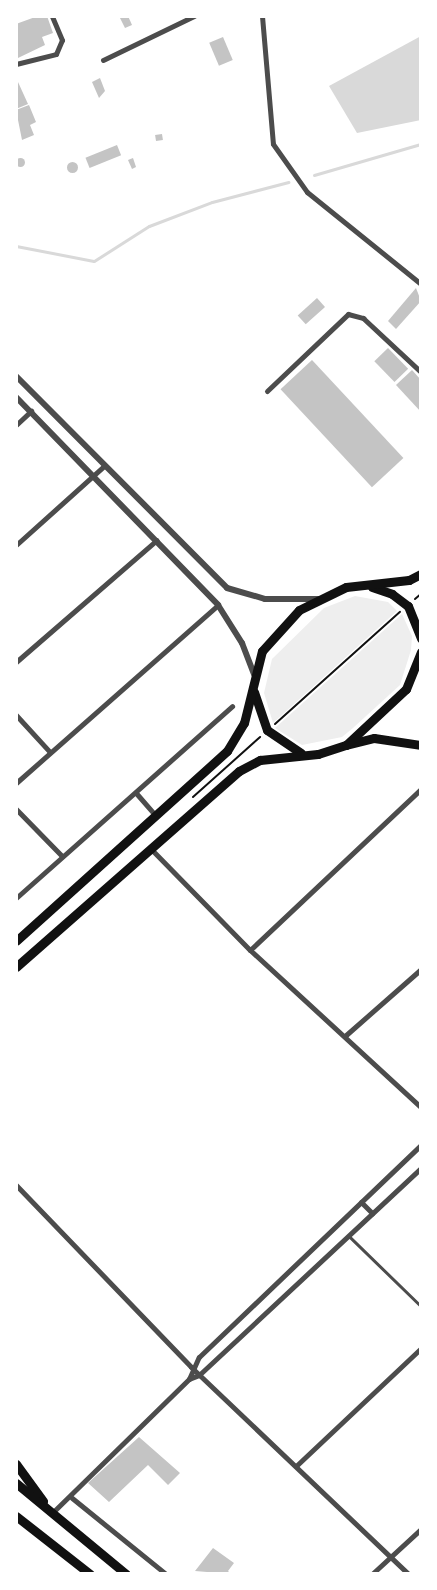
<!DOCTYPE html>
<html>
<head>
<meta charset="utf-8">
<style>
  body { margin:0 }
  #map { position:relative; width:437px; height:1590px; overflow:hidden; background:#fff; font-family:Quicksand,sans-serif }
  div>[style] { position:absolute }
  .green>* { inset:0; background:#eee }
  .water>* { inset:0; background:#d9d9d9 }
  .stream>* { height:3px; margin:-1.5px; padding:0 1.5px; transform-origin:1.5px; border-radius:1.5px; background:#d9d9d9 }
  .building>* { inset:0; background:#c4c4c4; transform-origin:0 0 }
  .round { border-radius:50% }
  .path>* { height:2px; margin:-1px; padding:0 1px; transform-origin:1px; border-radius:1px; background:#111 }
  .service>* { height:2.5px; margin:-1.25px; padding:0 1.25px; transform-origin:1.25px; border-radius:1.25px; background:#4c4c4c }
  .minor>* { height:5px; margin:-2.5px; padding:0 2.5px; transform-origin:2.5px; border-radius:2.5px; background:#4c4c4c }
  .tertiary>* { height:6px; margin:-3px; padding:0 3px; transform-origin:3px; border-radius:3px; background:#4c4c4c }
  .primary>* { height:9px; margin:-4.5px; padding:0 4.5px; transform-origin:4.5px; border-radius:4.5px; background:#111 }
  .trunk>* { height:9px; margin:-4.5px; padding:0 4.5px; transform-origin:4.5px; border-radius:4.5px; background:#111 }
  span { translate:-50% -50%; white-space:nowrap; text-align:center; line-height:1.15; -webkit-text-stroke:5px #fff; paint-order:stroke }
  .frame { position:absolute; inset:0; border:18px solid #fff; pointer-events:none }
</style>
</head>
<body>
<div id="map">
  <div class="green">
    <i style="clip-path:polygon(355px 596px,388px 602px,397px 611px,273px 723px,264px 693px,272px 659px,324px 608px)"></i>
    <i style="clip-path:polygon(402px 614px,412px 636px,411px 650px,400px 685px,353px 728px,342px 737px,302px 745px,275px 728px)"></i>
  </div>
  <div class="water">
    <i style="clip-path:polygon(421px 36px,421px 120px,357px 133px,329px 86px)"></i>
  </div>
  <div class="stream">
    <i style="left:314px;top:175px;width:111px;rotate:-16.2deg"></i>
    <i style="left:16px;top:246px;width:79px;rotate:10.9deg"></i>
    <i style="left:94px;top:261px;width:65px;rotate:-32.5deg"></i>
    <i style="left:149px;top:226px;width:67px;rotate:-20.9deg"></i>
    <i style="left:212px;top:202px;width:79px;rotate:-14.7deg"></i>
  </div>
  <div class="building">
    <i style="clip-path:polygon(38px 16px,47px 16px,53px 33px,42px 37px,45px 45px,18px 58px,16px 24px)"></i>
    <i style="clip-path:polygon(119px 16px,128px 16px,132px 25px,125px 28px)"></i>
    <i style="left:223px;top:37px;width:25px;height:15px;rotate:67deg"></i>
    <i style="clip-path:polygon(100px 78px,105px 91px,99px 98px,92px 82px)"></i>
    <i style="clip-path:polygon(18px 82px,28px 104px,16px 109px,16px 83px)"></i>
    <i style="clip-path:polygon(29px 105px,36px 122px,30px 125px,34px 135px,22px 140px,16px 110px)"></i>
    <i style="left:162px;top:134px;width:6px;height:7px;rotate:81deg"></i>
    <i style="left:117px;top:145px;width:11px;height:34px;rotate:68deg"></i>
    <i class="round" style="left:15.5px;top:157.5px;width:9px;height:9px"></i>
    <i style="clip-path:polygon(133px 158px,136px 167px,132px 169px,128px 160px)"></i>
    <i class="round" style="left:66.5px;top:161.5px;width:11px;height:11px"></i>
    <i style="clip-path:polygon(416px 288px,421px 301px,396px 329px,388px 321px)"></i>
    <i style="left:317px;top:298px;width:12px;height:26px;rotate:48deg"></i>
    <i style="left:388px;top:348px;width:29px;height:19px;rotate:46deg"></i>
    <i style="left:312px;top:360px;width:134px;height:43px;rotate:47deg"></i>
    <i style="clip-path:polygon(412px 370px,421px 380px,421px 412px,396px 385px)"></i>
    <i style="clip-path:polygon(139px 1437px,180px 1473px,168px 1485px,148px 1465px,109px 1502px,88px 1483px)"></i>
    <i style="clip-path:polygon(213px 1548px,234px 1563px,228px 1571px,231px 1574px,195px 1571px)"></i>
  </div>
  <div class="path">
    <i style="left:415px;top:599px;width:8px;rotate:-40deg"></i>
    <i style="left:275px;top:724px;width:168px;rotate:-41.9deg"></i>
    <i style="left:193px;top:797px;width:90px;rotate:-41.8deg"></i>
  </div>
  <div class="service">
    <i style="left:349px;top:1236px;width:100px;rotate:44.2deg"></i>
  </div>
  <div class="minor">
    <i style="left:262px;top:16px;width:128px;rotate:85.1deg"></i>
    <i style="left:273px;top:144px;width:59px;rotate:54.7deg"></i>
    <i style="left:307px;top:192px;width:146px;rotate:38.9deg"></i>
    <i style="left:103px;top:60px;width:101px;rotate:-25.8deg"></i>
    <i style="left:16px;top:64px;width:41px;rotate:-14deg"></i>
    <i style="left:56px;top:54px;width:15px;rotate:-67deg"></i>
    <i style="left:62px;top:40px;width:26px;rotate:-113deg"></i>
    <i style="left:267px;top:391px;width:112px;rotate:-43.5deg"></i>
    <i style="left:348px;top:314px;width:16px;rotate:15deg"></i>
    <i style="left:363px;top:318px;width:79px;rotate:43deg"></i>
    <i style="left:16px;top:425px;width:21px;rotate:-43deg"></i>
    <i style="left:16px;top:545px;width:118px;rotate:-41.9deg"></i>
    <i style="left:16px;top:662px;width:186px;rotate:-40.9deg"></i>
    <i style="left:16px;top:715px;width:49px;rotate:47.5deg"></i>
    <i style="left:16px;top:783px;width:269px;rotate:-41.4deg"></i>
    <i style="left:136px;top:793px;width:30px;rotate:49deg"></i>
    <i style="left:16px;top:809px;width:66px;rotate:45.6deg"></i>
    <i style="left:151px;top:849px;width:141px;rotate:45.6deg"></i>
    <i style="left:250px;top:950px;width:232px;rotate:42.6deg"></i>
    <i style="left:16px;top:898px;width:289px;rotate:-41.6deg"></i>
    <i style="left:250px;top:950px;width:235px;rotate:-43.3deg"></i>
    <i style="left:346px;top:1035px;width:100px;rotate:-41.3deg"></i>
    <i style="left:16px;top:1185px;width:252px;rotate:46.1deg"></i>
    <i style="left:191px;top:1367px;width:300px;rotate:43.6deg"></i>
    <i style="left:361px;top:1202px;width:16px;rotate:45deg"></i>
    <i style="left:189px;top:1379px;width:24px;rotate:-66deg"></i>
    <i style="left:199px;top:1357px;width:307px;rotate:-43.7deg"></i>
    <i style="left:296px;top:1466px;width:172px;rotate:-43.3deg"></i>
    <i style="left:72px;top:1498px;width:121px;rotate:39deg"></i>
    <i style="left:52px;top:1513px;width:192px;rotate:-44.4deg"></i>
    <i style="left:189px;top:1379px;width:11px;rotate:-22deg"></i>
    <i style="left:199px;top:1375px;width:304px;rotate:-43deg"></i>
    <i style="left:372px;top:1574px;width:67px;rotate:-42.6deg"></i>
  </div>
  <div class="tertiary">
    <i style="left:16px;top:376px;width:299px;rotate:45.1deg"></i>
    <i style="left:227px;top:588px;width:40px;rotate:16deg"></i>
    <i style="left:265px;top:599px;width:54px"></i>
    <i style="left:16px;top:397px;width:290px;rotate:45.8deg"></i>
    <i style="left:218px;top:605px;width:45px;rotate:57.7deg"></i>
    <i style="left:242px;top:643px;width:34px;rotate:69deg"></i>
  </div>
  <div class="primary">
    <i style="left:346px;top:745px;width:29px;rotate:-14deg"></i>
    <i style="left:374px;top:738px;width:48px;rotate:8.5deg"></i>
  </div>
  <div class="trunk">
    <i style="left:372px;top:587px;width:21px;rotate:19deg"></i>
    <i style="left:392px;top:594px;width:20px;rotate:37deg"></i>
    <i style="left:408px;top:606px;width:35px;rotate:68deg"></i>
    <i style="left:254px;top:692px;width:40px;rotate:71.1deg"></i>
    <i style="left:267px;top:730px;width:41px;rotate:34.1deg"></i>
    <i style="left:16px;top:941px;width:284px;rotate:-42deg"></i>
    <i style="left:227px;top:751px;width:33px;rotate:-59deg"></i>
    <i style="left:244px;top:723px;width:74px;rotate:-76deg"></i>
    <i style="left:262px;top:651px;width:55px;rotate:-47.9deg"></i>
    <i style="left:299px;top:610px;width:52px;rotate:-26.1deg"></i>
    <i style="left:346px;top:587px;width:63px;rotate:-6.3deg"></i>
    <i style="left:409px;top:580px;width:13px;rotate:-27deg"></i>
    <i style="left:16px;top:967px;width:297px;rotate:-41.3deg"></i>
    <i style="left:239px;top:771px;width:24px;rotate:-28deg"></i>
    <i style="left:260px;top:760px;width:58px;rotate:-5.9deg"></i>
    <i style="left:318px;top:754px;width:29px;rotate:-18deg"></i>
    <i style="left:346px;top:745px;width:82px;rotate:-43deg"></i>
    <i style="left:406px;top:689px;width:40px;rotate:-68deg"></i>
    <i style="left:16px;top:1464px;width:46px;rotate:53.9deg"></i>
    <i style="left:16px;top:1483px;width:143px;rotate:39.6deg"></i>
    <i style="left:16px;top:1516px;width:94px;rotate:38.1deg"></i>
  </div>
  <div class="frame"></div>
</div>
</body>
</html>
